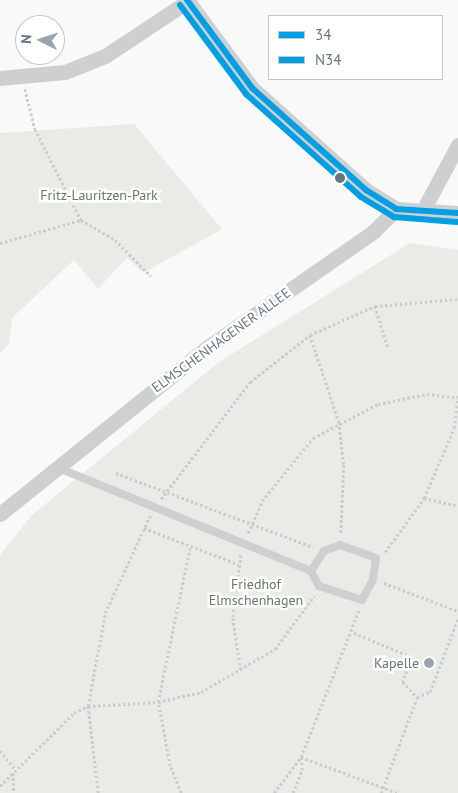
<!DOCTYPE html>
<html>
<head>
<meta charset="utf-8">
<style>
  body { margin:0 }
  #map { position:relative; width:458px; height:793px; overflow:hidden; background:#f9f9f9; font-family:"PT Sans",sans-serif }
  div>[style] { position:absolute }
  .green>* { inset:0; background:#e8ebe6 }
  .path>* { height:2.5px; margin-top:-1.25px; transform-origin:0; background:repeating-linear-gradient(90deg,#cbcccd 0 2.5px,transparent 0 5px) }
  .lane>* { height:8px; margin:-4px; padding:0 4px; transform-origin:4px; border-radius:4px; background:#cecfd0 }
  .street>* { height:15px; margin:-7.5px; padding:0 7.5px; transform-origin:7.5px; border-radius:7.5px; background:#cecfd0 }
  .bus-1>* { height:6px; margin:-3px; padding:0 3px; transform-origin:3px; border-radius:3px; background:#009ee3 }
  .bus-2>* { height:6px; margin:-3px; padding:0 3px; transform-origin:3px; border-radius:3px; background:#009ee3 }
  .dots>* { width:14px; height:14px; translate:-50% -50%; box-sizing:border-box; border:2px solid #fff; border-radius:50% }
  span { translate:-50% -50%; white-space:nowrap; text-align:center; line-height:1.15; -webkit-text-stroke:5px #fff; paint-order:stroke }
  .park-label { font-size:14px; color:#687a64 }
  .street-label { font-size:14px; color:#657683 }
  .poi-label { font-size:14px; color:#657683 }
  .right { translate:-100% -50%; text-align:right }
  .legend { position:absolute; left:268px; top:15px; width:175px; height:65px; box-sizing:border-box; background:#fff; border:1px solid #c1c8cd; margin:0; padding:6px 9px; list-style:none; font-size:15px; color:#657683 }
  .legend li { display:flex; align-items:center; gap:10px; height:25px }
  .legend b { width:25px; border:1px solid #c1c8cd }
  .north { position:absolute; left:15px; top:15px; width:50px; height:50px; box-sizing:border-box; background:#fff; border:1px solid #c1c8cd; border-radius:50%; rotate:274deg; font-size:14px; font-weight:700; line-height:20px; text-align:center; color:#657683 }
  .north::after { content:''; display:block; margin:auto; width:18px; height:22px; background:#99a4ac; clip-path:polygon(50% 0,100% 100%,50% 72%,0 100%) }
</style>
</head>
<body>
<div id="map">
  <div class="green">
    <i style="clip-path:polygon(134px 124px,222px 229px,143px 273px,127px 258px,98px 289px,74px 260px,12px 318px,9px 343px,0 354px,0 133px)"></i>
    <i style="clip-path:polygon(410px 243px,458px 250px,458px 793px,0 793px,0 555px,32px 515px,219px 362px)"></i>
  </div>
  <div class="path">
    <i style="left:25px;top:89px;width:41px;rotate:76deg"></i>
    <i style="left:35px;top:129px;width:102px;rotate:63.2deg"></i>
    <i style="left:0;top:243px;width:84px;rotate:-15.9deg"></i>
    <i style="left:81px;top:220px;width:39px;rotate:30deg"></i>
    <i style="left:115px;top:240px;width:51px;rotate:45deg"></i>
    <i style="left:375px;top:306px;width:43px;rotate:72.4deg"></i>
    <i style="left:310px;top:335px;width:92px;rotate:71.6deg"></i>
    <i style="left:339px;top:422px;width:43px;rotate:83.4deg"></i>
    <i style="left:344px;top:465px;width:68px;rotate:92.5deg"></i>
    <i style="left:116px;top:473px;width:210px;rotate:20.6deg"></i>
    <i style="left:424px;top:498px;width:35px;rotate:13deg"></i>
    <i style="left:161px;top:499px;width:147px;rotate:-52.7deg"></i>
    <i style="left:250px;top:382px;width:76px;rotate:-38.1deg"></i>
    <i style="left:310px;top:335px;width:71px;rotate:-24deg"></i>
    <i style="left:375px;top:306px;width:83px;rotate:-4.8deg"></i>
    <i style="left:144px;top:528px;width:101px;rotate:21deg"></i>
    <i style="left:248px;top:533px;width:35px;rotate:-66deg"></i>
    <i style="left:262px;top:501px;width:81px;rotate:-51deg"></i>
    <i style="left:313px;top:438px;width:73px;rotate:-27.6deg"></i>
    <i style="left:378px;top:404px;width:50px;rotate:-11.5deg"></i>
    <i style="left:427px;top:394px;width:31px;rotate:7deg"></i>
    <i style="left:385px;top:552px;width:67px;rotate:-54.2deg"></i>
    <i style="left:424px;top:498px;width:76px;rotate:-66.8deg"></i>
    <i style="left:454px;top:428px;width:35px;rotate:-83deg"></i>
    <i style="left:241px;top:555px;width:64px;rotate:97.2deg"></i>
    <i style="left:233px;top:618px;width:54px;rotate:81.4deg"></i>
    <i style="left:384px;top:583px;width:79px;rotate:20.7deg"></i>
    <i style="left:354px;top:633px;width:63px;rotate:22.5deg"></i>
    <i style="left:412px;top:657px;width:27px;rotate:110deg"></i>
    <i style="left:403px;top:682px;width:21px;rotate:47deg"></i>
    <i style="left:0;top:751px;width:25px;rotate:50deg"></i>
    <i style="left:13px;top:773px;width:20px;rotate:87deg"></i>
    <i style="left:0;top:786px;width:104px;rotate:-44.6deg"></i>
    <i style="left:74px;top:713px;width:16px;rotate:-27deg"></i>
    <i style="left:88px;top:706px;width:95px;rotate:-79.6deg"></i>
    <i style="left:105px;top:613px;width:107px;rotate:-65.1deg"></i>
    <i style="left:98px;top:793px;width:88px;rotate:-96.6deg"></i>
    <i style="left:88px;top:706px;width:70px;rotate:-3.3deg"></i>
    <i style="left:158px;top:702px;width:44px;rotate:-13.1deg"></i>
    <i style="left:201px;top:692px;width:86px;rotate:-30.2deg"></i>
    <i style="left:275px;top:649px;width:66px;rotate:-53.7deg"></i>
    <i style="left:181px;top:793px;width:29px;rotate:-112deg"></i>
    <i style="left:170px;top:766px;width:65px;rotate:-100.6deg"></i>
    <i style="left:158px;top:702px;width:157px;rotate:-78.3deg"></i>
    <i style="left:274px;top:793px;width:45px;rotate:-53.1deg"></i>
    <i style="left:301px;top:757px;width:103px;rotate:20.4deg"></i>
    <i style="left:293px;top:793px;width:25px;rotate:-69deg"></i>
    <i style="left:302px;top:770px;width:13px;rotate:-94deg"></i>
    <i style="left:301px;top:757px;width:158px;rotate:-68.5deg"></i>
    <i style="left:381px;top:793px;width:103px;rotate:-69.4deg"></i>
    <i style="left:417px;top:697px;width:14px;rotate:-21deg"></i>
    <i style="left:430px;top:692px;width:79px;rotate:-69.3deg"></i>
  </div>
  <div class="lane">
    <i style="left:56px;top:467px;width:275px;rotate:22.2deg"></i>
    <i style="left:311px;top:571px;width:17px;rotate:62deg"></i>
    <i style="left:319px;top:586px;width:45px;rotate:18deg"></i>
    <i style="left:362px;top:600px;width:24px;rotate:-62deg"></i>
    <i style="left:373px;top:579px;width:21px;rotate:-82deg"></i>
    <i style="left:376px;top:558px;width:38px;rotate:-160deg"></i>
    <i style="left:340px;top:545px;width:17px;rotate:159deg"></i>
    <i style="left:324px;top:551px;width:24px;rotate:123deg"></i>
  </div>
  <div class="street">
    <i style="left:187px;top:0;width:109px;rotate:53.5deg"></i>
    <i style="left:252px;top:88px;width:153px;rotate:41.8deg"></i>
    <i style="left:366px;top:190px;width:36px;rotate:32deg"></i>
    <i style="left:396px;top:209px;width:62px;rotate:3.7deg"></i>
    <i style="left:0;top:78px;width:65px;rotate:-5.3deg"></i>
    <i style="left:65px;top:72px;width:43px;rotate:-21.8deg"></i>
    <i style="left:105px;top:56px;width:100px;rotate:-33.5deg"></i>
    <i style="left:422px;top:212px;width:76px;rotate:-61.8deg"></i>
    <i style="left:0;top:514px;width:267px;rotate:-38.8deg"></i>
    <i style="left:208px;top:347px;width:203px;rotate:-34.9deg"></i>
    <i style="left:374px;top:231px;width:31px;rotate:-45deg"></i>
  </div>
  <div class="bus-1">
    <i style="left:187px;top:0;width:109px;rotate:53.5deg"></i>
    <i style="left:252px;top:88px;width:153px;rotate:41.8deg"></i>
    <i style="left:366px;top:190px;width:36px;rotate:32deg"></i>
    <i style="left:396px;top:209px;width:62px;rotate:3.7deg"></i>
  </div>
  <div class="bus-2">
    <i style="left:180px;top:5px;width:111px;rotate:53.4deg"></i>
    <i style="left:246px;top:94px;width:154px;rotate:41.8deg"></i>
    <i style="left:361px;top:197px;width:39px;rotate:31deg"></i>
    <i style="left:394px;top:217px;width:63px;rotate:4.5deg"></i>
  </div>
  <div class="dots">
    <i style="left:340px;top:178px;background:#657683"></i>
    <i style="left:429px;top:663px;background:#99a4ac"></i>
  </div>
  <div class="park-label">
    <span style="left:99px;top:195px">Fritz-Lauritzen-Park</span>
    <span style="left:256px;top:592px">Friedhof<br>Elmschenhagen</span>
  </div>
  <div class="street-label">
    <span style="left:221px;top:340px;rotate:-36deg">ELMSCHENHAGENER ALLEE</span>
  </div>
  <div class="poi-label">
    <span class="right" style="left:419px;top:663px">Kapelle</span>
  </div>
  <ul class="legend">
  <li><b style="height:6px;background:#009ee3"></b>34</li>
  <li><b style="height:6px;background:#009ee3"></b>N34</li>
  </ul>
  <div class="north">N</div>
</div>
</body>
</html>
